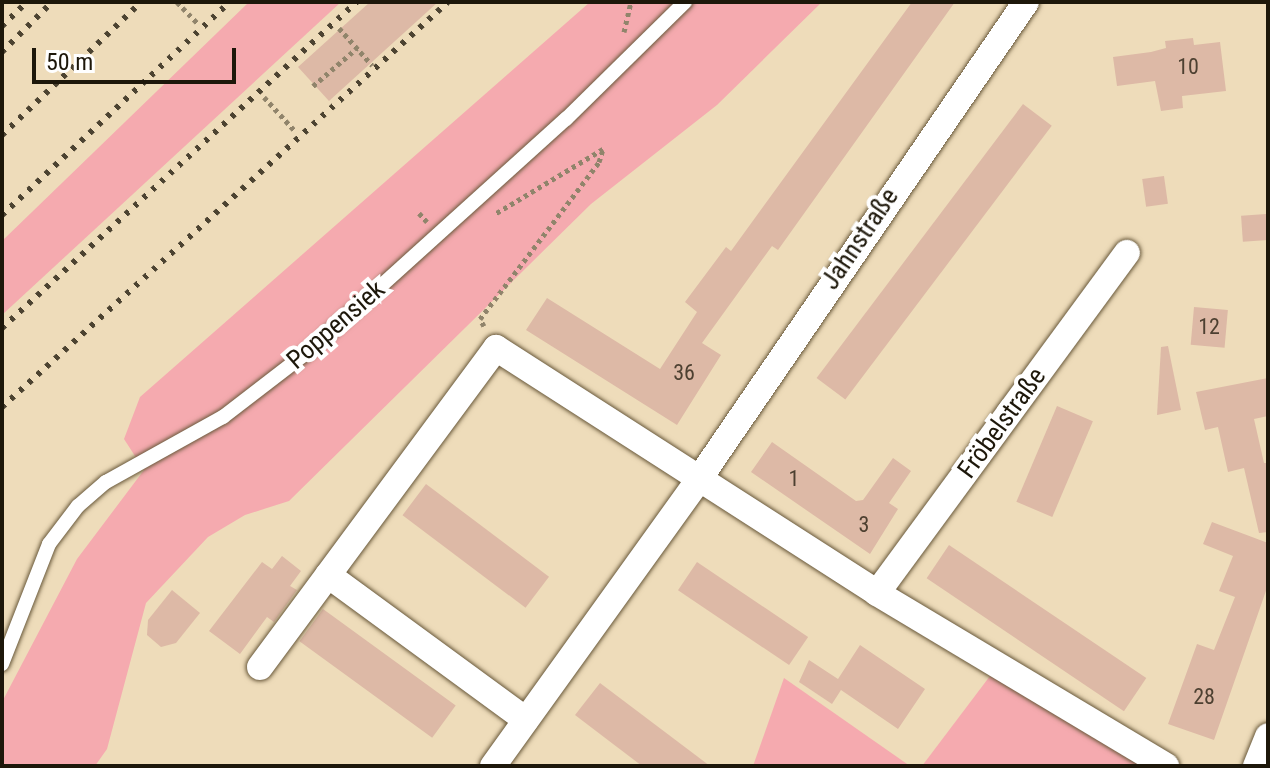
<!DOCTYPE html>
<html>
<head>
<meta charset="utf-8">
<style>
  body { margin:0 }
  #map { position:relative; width:1270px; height:768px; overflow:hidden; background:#eedcba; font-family:"Roboto Condensed",sans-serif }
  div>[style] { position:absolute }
  .green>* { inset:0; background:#f5aaaf }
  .building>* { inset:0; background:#ddb9a6; transform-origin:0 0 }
  .path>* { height:5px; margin-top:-2.5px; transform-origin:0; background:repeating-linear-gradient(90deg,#90846b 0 4px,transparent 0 8px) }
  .roads { filter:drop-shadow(0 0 2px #68583a) drop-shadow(0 0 2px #68583a) }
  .service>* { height:14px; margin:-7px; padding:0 7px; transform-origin:7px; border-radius:7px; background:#fff }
  .minor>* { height:26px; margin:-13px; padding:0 13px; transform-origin:13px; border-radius:13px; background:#fff }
  .rail>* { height:6px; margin-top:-3px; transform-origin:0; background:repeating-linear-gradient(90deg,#4c4331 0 4px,transparent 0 12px) }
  span { translate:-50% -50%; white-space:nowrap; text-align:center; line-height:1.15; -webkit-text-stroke:8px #fff; paint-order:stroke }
  .number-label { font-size:22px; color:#4d4031 }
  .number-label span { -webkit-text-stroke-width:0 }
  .street-label { font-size:26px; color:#1d170a }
  .frame { position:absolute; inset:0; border:4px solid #1d170a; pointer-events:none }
  .scale { position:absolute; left:32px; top:48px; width:204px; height:36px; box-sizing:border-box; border:4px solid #1d170a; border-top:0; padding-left:10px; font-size:24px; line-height:28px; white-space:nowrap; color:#1d170a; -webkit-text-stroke:6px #fff; paint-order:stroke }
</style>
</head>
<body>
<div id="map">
  <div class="green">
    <i style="clip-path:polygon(249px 2px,341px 2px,2px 315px,2px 241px)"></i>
    <i style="clip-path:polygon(590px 2px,822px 2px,717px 105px,591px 204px,289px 501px,245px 515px,208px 537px,146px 603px,107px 749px,95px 766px,2px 766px,2px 702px,77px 559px,144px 470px,124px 439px,140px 397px)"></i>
    <i style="clip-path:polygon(993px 672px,1142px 766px,922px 766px)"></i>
    <i style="clip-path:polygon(784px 678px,910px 766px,753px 766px)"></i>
  </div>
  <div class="building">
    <i style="clip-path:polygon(370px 2px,438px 2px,329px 101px,298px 67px)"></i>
    <i style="clip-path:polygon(912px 2px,955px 2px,778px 250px,772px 246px,702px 343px,721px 355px,677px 425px,526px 330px,547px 298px,660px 369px,697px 312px,685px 302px,726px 247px,731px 251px)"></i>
    <i style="clip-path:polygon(1193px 38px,1194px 45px,1220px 42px,1226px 91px,1182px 96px,1183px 108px,1161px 111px,1155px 81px,1117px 86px,1113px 57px,1151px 52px,1166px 48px,1165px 41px)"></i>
    <i style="left:1023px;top:104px;width:36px;height:343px;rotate:37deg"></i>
    <i style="left:1164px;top:176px;width:28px;height:22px;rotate:82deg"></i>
    <i style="left:1266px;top:214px;width:26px;height:25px;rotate:86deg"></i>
    <i style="left:1194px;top:307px;width:34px;height:38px;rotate:5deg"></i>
    <i style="clip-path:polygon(1168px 346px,1181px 410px,1157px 415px,1161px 347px)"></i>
    <i style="clip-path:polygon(1268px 378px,1268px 416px,1254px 419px,1264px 463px,1268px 463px,1268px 532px,1259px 533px,1244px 468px,1228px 472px,1218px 427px,1205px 430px,1196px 392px)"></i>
    <i style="left:1057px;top:406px;width:39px;height:104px;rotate:23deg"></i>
    <i style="clip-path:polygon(772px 442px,856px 501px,863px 500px,893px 458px,911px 471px,889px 503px,898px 509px,870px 554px,751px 472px)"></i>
    <i style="left:426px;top:484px;width:154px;height:39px;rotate:37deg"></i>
    <i style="clip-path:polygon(1212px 522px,1268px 543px,1268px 585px,1214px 740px,1168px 724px,1197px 644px,1214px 650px,1235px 597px,1219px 591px,1233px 556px,1203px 544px)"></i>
    <i style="left:949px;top:545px;width:238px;height:40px;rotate:34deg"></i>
    <i style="clip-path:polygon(282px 556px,301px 571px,290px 586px,297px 590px,274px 622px,267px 617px,240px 654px,209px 631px,262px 562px,272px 569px)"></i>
    <i style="left:697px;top:562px;width:134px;height:34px;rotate:34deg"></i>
    <i style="clip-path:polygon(172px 590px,200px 613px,176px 643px,161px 647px,147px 635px,148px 620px)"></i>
    <i style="left:323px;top:609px;width:164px;height:40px;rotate:36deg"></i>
    <i style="clip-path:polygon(860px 645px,925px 689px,898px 729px,841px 690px,832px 704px,799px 682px,809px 660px,838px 679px)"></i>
    <i style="clip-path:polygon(600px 683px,710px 766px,642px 766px,575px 715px)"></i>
  </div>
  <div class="path">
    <i style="left:177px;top:2px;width:30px;rotate:46deg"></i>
    <i style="left:339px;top:28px;width:50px;rotate:48.3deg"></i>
    <i style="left:624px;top:32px;width:31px;rotate:-77deg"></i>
    <i style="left:313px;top:86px;width:58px;rotate:-40.8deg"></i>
    <i style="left:264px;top:97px;width:47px;rotate:47.6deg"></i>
    <i style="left:419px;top:213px;width:12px;rotate:48deg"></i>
    <i style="left:484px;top:326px;width:8px;rotate:-120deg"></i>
    <i style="left:480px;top:319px;width:197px;rotate:-52.8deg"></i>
    <i style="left:599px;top:162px;width:14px;rotate:-73deg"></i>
    <i style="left:603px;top:149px;width:126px;rotate:149deg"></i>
  </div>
  <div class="roads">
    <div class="service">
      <i style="left:2px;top:664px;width:129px;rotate:-68.6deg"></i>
      <i style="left:49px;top:544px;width:48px;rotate:-52.7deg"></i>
      <i style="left:78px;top:506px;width:37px;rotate:-41deg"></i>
      <i style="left:106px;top:482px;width:134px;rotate:-29.1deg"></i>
      <i style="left:223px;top:417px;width:110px;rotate:-37.6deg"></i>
      <i style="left:310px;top:350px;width:345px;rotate:-42.1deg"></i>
      <i style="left:566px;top:119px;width:167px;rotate:-44.5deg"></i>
    </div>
    <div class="minor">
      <i style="left:328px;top:575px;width:245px;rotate:36.2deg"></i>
      <i style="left:877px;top:593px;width:422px;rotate:-53.7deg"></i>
      <i style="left:260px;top:667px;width:397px;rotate:-53.5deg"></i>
      <i style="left:496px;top:348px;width:453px;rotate:32.7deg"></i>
      <i style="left:877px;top:593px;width:337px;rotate:30.9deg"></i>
      <i style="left:493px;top:766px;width:353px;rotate:-54.3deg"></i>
      <i style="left:699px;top:479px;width:578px;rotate:-55.57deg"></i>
      <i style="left:1256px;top:766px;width:32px;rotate:-68deg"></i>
    </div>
  </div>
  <div class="rail">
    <i style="left:2px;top:26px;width:35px;rotate:-44deg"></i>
    <i style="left:2px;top:52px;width:71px;rotate:-45deg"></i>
    <i style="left:2px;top:135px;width:192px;rotate:-43.7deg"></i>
    <i style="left:2px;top:215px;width:312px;rotate:-43.1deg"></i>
    <i style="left:2px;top:328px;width:482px;rotate:-42.6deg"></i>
    <i style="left:2px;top:407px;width:602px;rotate:-42.24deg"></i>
  </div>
  <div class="number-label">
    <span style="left:1188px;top:67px">10</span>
    <span style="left:1209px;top:327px">12</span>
    <span style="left:684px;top:373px">36</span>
    <span style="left:794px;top:479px">1</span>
    <span style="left:864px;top:525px">3</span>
    <span style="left:1204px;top:697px">28</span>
  </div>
  <div class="street-label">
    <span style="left:860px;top:239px;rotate:-56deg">Jahnstraße</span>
    <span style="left:336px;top:325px;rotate:-41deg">Poppensiek</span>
    <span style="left:1002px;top:423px;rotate:-54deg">Fröbelstraße</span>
  </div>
  <div class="frame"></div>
  <div class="scale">50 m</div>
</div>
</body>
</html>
